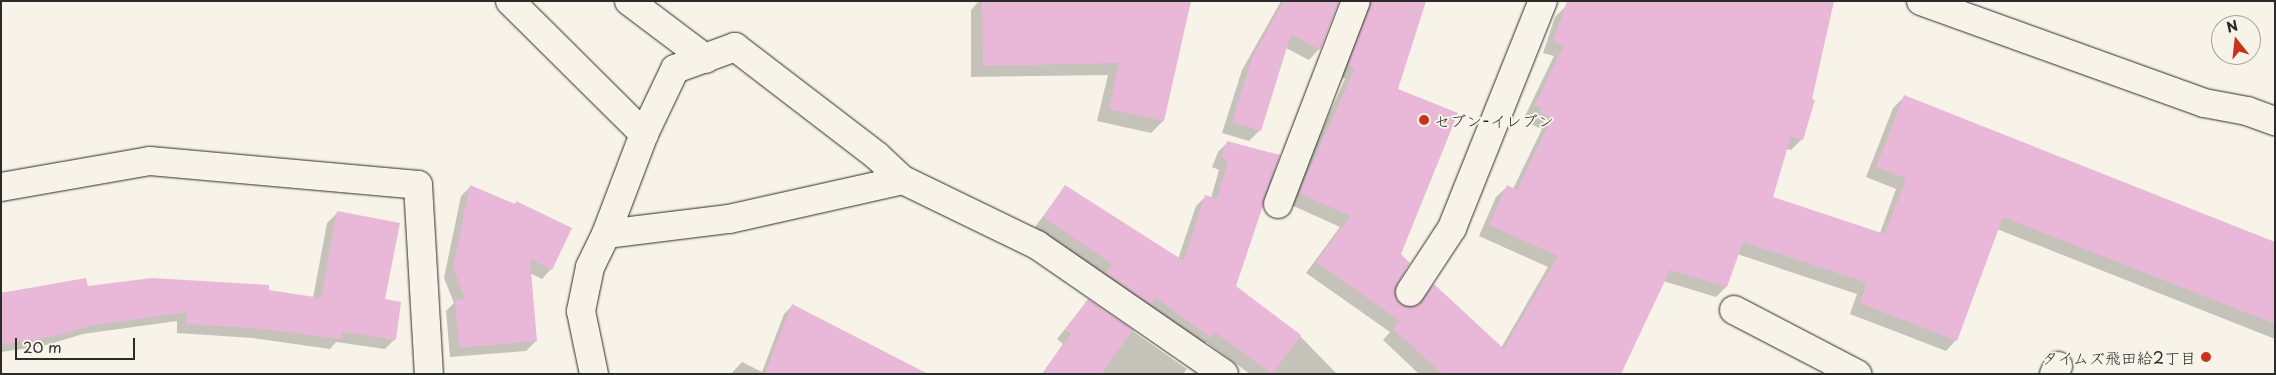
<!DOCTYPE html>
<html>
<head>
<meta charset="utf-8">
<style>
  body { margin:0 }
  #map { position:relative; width:2276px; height:375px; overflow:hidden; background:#f7f3e8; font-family:"Playpen Sans","Klee One",sans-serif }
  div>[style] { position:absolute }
  .shadow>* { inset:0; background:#0003 }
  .building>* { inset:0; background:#e9b7d7 }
  .roads { filter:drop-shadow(0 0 1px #2b2b2b) drop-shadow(0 0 1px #2b2b2b) }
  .minor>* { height:28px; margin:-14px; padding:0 14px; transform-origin:14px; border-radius:14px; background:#f7f3e8 }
  .dots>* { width:14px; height:14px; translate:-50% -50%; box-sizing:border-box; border:2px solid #f7f3e8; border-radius:50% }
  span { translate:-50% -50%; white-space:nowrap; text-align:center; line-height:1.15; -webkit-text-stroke:4px #f7f3e8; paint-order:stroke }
  .poi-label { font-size:16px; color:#2b2b2b }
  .left { translate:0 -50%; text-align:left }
  .right { translate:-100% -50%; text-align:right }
  .frame { position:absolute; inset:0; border:2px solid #2b2b2b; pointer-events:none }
  .north { position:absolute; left:2211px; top:15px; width:50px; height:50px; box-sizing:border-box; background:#f7f3e8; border:1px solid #a5a39c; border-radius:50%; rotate:344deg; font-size:14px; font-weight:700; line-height:20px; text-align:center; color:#2b2b2b }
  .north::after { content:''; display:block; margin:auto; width:18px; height:22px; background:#c8321e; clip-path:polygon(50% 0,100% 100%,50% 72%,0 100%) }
  .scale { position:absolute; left:15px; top:338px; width:120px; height:22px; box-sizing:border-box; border:2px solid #2b2b2b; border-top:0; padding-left:6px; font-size:15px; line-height:18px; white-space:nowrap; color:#2b2b2b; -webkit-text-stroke:4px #f7f3e8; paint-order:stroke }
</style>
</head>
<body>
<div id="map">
  <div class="shadow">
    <i style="clip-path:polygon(979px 1px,1190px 1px,1163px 121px,1151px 133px,1097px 121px,1108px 75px,971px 77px,971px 10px)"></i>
    <i style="clip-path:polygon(1281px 1px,1339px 1px,1319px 49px,1309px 60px,1286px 48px,1260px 130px,1249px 141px,1222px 133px,1242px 70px)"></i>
    <i style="clip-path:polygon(1357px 1px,1424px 1px,1397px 90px,1399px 255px,1409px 263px,1393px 292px,1400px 306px,1410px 309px,1418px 305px,1434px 286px,1501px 348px,1548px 267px,1479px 236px,1496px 197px,1507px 187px,1513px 189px,1542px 129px,1530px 124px,1532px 119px,1525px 116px,1554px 56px,1543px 53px,1555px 17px,1566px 6px,1802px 139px,1791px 150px,1786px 149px,1771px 197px,1880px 233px,1896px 189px,1866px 177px,1893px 108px,1904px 97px,2275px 243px,2275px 339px,1997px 229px,1956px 340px,1946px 351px,1850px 314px,1857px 294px,1737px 254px,1726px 287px,1716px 297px,1663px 281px,1619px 374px,1419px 374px,1383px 340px,1390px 332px,1306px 273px,1340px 227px,1289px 204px,1345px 79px,1338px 76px)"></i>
    <i style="clip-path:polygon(1228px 142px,1234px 286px,1296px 332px,1337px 374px,1250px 374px,1206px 342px,1196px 352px,1097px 284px,1104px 274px,1035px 227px,1065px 187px,1178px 259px,1196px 206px,1206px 196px,1211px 198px,1219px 170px,1212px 167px,1218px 152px)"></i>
    <i style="clip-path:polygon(470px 187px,514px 205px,517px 202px,551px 269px,542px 279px,530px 273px,536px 341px,526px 351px,450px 357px,446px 311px,454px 303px,444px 278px,461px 196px)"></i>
    <i style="clip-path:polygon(337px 213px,383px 300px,395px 339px,385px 349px,336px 342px,330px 349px,253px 338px,177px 333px,177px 321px,83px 334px,43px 346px,1px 352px,1px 293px,85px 280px,87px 287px,268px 291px,313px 298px,327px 223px)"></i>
    <i style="clip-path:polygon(1088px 300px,1187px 369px,1183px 374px,1042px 374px,1063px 344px,1057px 339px)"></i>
    <i style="clip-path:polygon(792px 306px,895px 374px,731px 374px,742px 362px,762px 372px,784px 314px)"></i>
  </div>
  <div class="building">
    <i style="clip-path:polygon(982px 1px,1191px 1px,1164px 121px,1109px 109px,1119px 63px,983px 66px)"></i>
    <i style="clip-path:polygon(1284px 1px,1339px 1px,1320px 50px,1291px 34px,1261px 131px,1232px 122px,1252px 58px)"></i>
    <i style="clip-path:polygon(1371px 1px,1426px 1px,1398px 89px,1458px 113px,1401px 254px,1410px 263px,1397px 284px,1396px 299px,1402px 305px,1417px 306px,1434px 284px,1504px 349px,1558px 256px,1489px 225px,1507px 185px,1517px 190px,1552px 118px,1540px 113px,1542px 108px,1535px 105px,1564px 45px,1553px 42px,1567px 1px,1834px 1px,1812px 99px,1815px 100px,1803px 140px,1791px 136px,1773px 197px,1885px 234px,1906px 178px,1876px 167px,1904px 95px,2275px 242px,2275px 324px,2003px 217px,1957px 341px,1860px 303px,1867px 283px,1743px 242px,1727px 287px,1670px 270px,1621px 374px,1442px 374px,1393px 329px,1400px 321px,1316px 262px,1350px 216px,1299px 193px,1355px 68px,1348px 65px)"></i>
    <i style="clip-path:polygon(1227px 141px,1280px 155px,1236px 286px,1301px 335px,1272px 374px,1215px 332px,1211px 338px,1156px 298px,1151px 305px,1106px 273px,1112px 264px,1043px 217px,1065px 185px,1184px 261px,1205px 195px,1217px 199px,1228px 161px,1221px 157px)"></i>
    <i style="clip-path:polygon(470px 185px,515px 204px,516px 201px,572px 228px,552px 270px,530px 259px,537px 341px,459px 348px,455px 300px,465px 299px,453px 267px)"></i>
    <i style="clip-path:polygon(337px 211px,400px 223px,385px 299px,401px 302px,396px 340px,342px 332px,341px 339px,263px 329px,186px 324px,187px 312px,94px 325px,54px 336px,1px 345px,1px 293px,86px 278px,88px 286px,152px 278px,269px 285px,269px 290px,321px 298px)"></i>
    <i style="clip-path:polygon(1088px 299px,1133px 330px,1101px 374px,1042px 374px,1071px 334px,1065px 330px)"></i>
    <i style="clip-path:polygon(792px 304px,928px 374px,765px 374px)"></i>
  </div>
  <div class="roads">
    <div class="minor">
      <i style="left:510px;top:1px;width:189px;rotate:44.8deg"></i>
      <i style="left:629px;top:1px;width:96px;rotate:37deg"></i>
      <i style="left:1921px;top:1px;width:301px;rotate:19.8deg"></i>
      <i style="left:2204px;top:103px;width:44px;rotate:10.5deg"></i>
      <i style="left:2247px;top:111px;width:30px;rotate:20deg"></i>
      <i style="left:1px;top:187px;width:151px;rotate:-9.9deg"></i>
      <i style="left:150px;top:161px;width:269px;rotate:5.1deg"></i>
      <i style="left:418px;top:185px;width:189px;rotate:86.7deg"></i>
      <i style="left:1278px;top:204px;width:217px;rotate:-69deg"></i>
      <i style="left:606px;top:234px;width:124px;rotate:-7deg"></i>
      <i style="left:729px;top:219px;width:178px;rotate:-12.6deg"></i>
      <i style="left:1410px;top:292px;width:77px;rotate:-56.7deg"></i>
      <i style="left:1452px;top:228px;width:245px;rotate:-68.2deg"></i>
      <i style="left:1734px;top:310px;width:139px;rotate:27.5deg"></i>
      <i style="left:594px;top:374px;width:64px;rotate:-101.7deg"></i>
      <i style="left:581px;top:311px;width:45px;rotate:-78.4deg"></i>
      <i style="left:590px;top:267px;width:37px;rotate:-64deg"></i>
      <i style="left:606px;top:234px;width:107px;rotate:-69.2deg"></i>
      <i style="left:644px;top:134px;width:72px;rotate:-64.5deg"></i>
      <i style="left:675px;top:69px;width:64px;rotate:-20.1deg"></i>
      <i style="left:735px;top:47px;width:179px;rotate:37.5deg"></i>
      <i style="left:877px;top:156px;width:35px;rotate:43deg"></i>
      <i style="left:903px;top:180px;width:149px;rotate:25.9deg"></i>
      <i style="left:1037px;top:245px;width:227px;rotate:34.6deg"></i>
      <i style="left:2054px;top:374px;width:9px;rotate:-63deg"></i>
    </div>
  </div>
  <div class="dots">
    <i style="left:1424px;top:120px;background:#c8321e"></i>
    <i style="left:2206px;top:357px;background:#c8321e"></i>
  </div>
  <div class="poi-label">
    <span class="left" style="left:1434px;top:120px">セブン-イレブン</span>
    <span class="right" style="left:2196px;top:357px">タイムズ飛田給2丁目</span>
  </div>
  <div class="frame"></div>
  <div class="north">N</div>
  <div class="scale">20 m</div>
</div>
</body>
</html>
